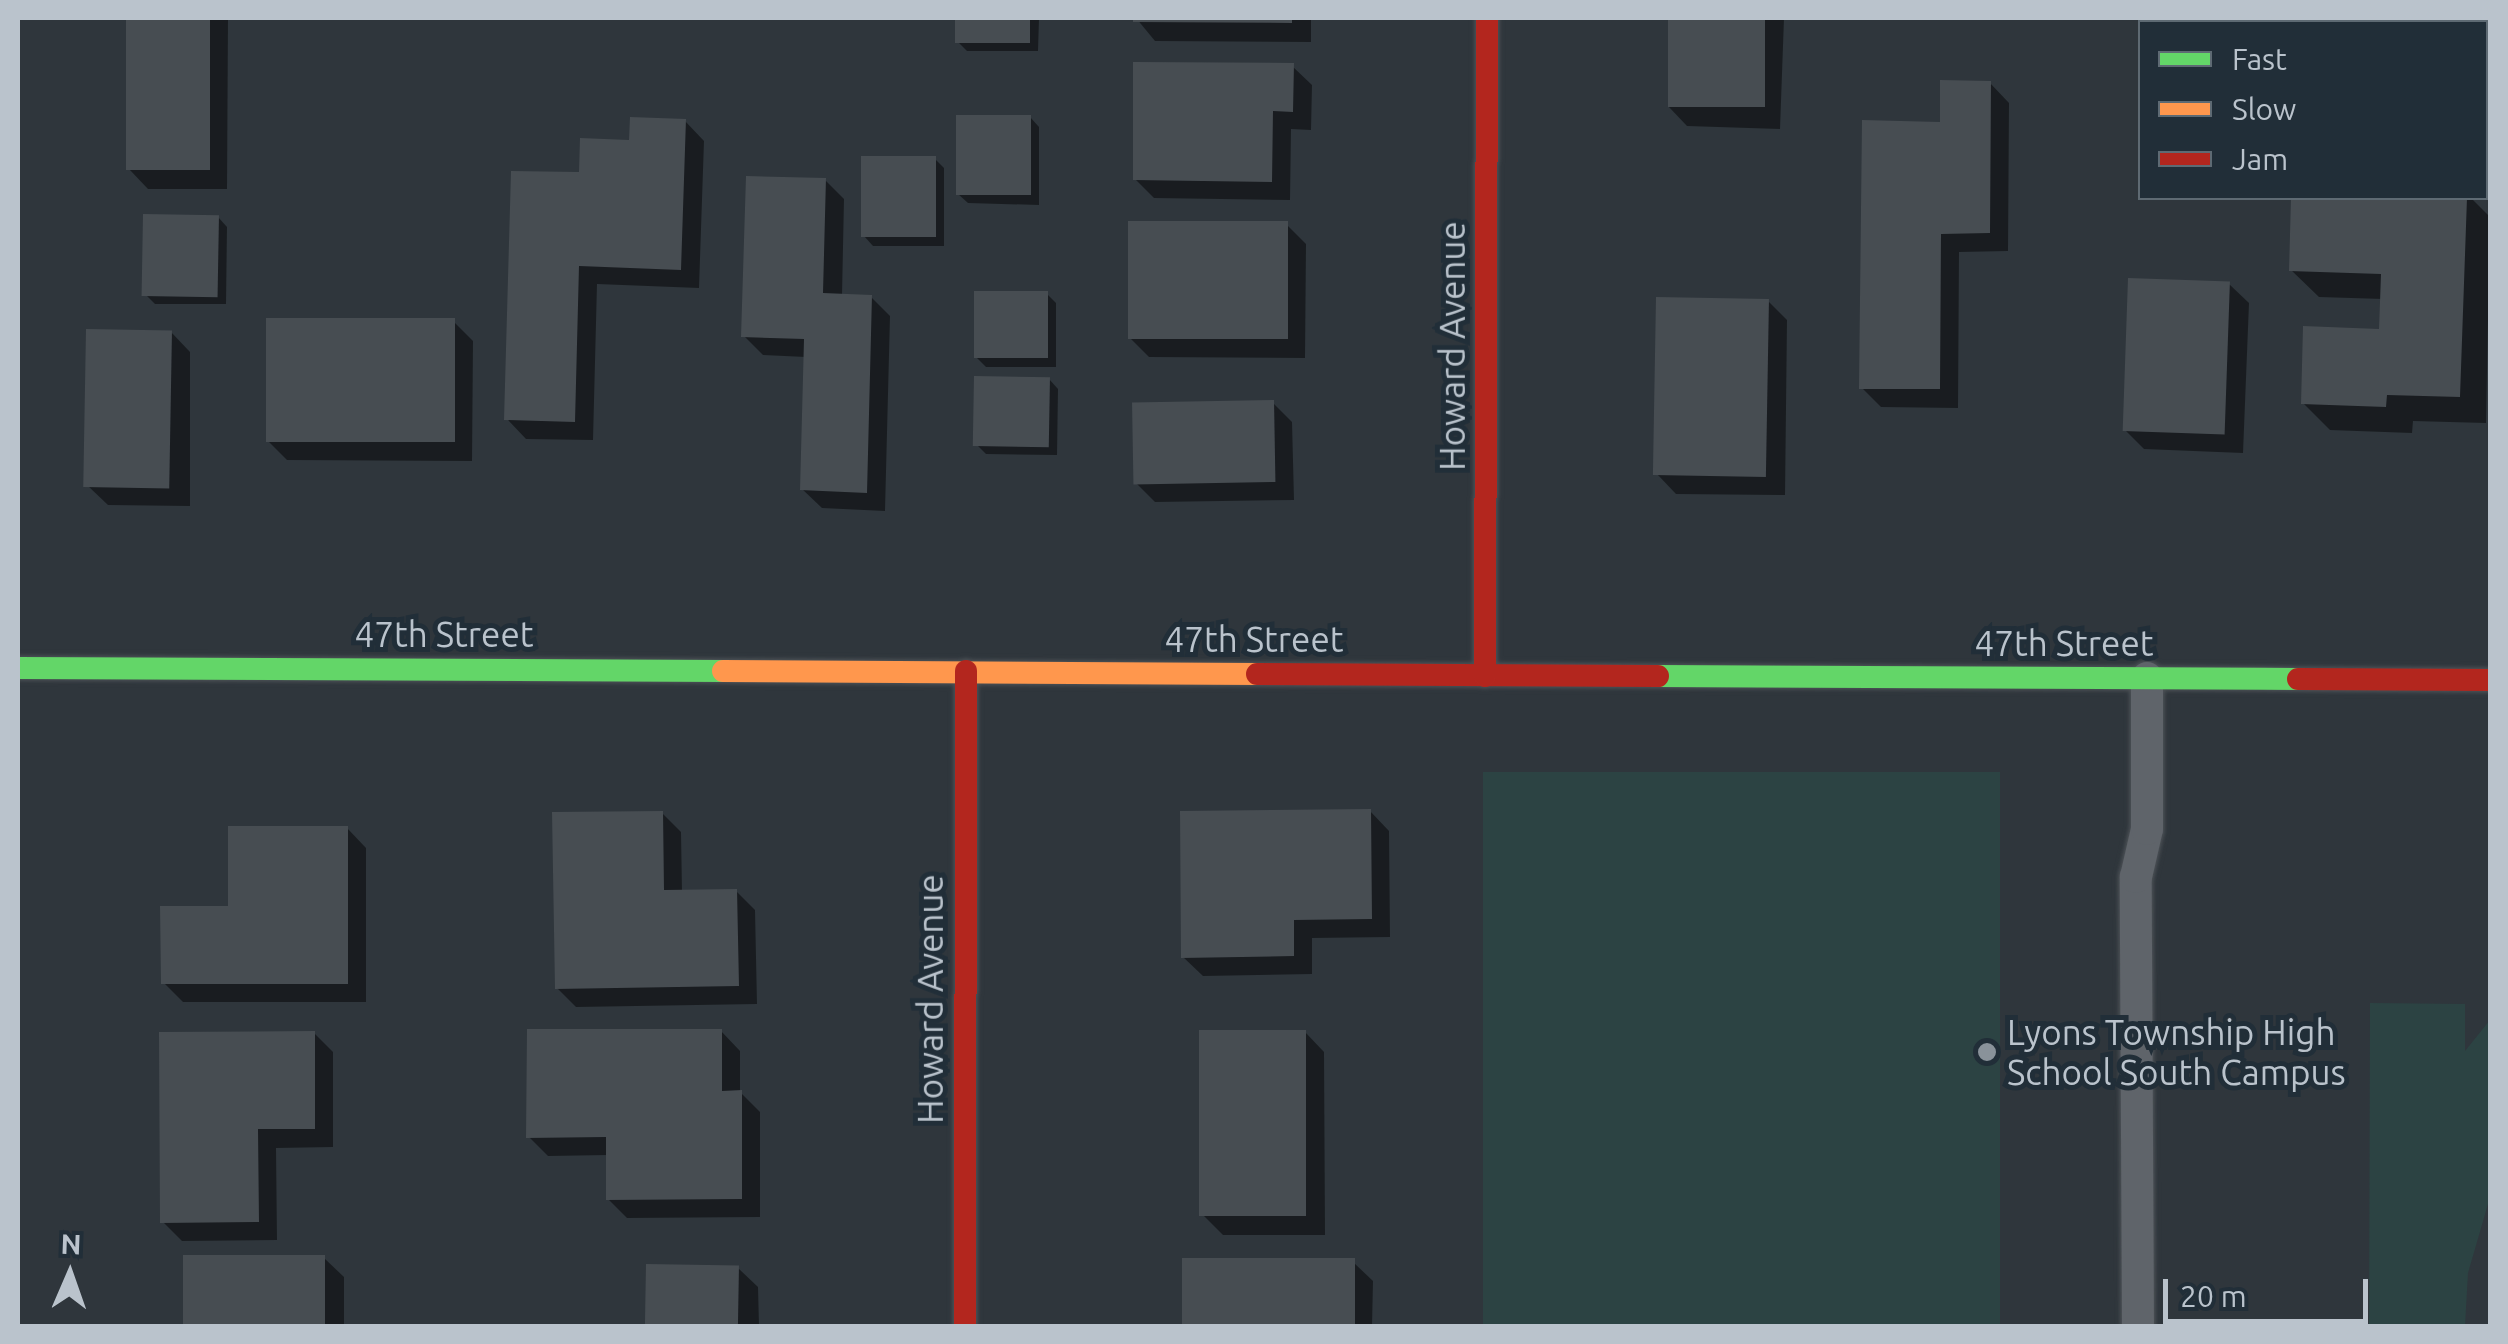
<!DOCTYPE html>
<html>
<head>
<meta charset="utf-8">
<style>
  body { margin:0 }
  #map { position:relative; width:2508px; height:1344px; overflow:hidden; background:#2f363c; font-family:Ubuntu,sans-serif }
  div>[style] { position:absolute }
  .green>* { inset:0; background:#2c4343; transform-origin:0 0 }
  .shadow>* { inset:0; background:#0007 }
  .building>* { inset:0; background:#474d52; transform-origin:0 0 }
  .roads { filter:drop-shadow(0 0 2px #4d5257) drop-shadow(0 0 2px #4d5257) }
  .lane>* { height:32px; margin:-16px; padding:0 16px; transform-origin:16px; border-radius:16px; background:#5f646a }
  .fast>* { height:22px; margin:-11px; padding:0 11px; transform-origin:11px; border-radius:11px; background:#63d668 }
  .slow>* { height:22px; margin:-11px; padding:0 11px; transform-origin:11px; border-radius:11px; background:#ff974d }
  .jam>* { height:22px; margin:-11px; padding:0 11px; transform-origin:11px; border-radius:11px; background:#b3261e }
  .dots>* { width:28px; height:28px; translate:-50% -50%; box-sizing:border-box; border:5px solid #212e38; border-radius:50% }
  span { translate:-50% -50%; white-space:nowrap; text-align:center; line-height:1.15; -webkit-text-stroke:10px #212e38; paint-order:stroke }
  .street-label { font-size:35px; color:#bac3cc }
  .poi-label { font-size:35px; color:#bac3cc }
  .left { translate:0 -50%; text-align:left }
  .frame { position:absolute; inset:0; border:20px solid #bac3cc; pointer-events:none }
  .legend { position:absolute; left:2138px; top:20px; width:350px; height:180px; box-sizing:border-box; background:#212e38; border:2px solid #5e6a73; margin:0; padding:12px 18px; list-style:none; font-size:30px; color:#bac3cc }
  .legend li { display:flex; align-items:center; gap:20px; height:50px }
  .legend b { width:50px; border:2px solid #5e6a73 }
  .north { position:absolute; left:20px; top:1224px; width:100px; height:100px; -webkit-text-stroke:8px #212e38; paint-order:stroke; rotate:2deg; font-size:28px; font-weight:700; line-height:40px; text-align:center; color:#bac3cc }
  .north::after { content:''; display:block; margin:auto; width:35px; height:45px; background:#bac3cc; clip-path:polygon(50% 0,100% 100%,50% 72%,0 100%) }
  .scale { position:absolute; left:2163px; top:1279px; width:205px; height:45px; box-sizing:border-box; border:5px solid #bac3cc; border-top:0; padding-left:12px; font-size:30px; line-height:35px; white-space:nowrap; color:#bac3cc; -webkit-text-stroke:8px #212e38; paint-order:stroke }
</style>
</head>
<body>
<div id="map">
  <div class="green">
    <i style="left:1483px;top:772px;width:517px;height:554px"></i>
    <i style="clip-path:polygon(2370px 1003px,2465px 1004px,2465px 1051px,2490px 1020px,2490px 1197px,2468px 1273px,2465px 1326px,2369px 1326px)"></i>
  </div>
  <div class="shadow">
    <i style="clip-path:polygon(129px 18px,228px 18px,227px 189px,148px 189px,129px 169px)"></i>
    <i style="clip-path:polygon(958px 18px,1039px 18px,1038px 51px,967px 51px,958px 42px)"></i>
    <i style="clip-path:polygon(1136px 18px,1311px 18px,1311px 42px,1155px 41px)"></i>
    <i style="clip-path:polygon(1671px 18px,1784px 18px,1780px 129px,1687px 126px,1668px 106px)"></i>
    <i style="clip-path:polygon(1292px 66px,1312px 85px,1311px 130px,1291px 129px,1290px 200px,1154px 198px,1135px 179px)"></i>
    <i style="clip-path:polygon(1990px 83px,2009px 103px,2008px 251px,1959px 252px,1958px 408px,1881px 407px,1862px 388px)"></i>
    <i style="clip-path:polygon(1030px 117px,1039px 127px,1039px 205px,968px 203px,958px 194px)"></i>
    <i style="clip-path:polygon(685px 121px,704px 141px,699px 288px,597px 284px,593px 440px,526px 439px,507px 419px,581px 175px,631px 142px)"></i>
    <i style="clip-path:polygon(935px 159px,944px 168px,944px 246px,873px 246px,864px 236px)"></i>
    <i style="clip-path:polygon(825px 180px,844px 199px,842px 296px,871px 297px,890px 316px,885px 511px,822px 508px,802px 489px,806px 357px,763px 355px,744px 336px)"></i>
    <i style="clip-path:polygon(2293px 198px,2471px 198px,2490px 217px,2486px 423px,2413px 421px,2412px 433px,2330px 430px,2303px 403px,2382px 332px,2383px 299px,2319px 297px,2291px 270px)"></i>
    <i style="clip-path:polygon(218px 217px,227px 227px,226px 304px,155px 304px,146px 295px)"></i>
    <i style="clip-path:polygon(1287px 225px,1306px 244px,1305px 358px,1149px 357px,1130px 338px)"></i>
    <i style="clip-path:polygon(2229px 284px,2249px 303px,2243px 453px,2144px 449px,2125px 430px)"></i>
    <i style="clip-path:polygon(1046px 293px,1056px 303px,1056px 367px,986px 367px,977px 358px)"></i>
    <i style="clip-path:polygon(1768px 301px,1787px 320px,1785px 495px,1676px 494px,1657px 474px)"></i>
    <i style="clip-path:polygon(454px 322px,473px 341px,472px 461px,287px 460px,268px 441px)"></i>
    <i style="clip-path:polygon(171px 332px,190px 352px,190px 506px,108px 505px,88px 486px)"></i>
    <i style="clip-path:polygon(1049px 379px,1058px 389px,1057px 455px,986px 454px,977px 445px)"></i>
    <i style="clip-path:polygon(1273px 403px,1292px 422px,1294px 500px,1155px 502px,1136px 483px)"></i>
    <i style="clip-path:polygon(1370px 811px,1389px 831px,1390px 937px,1312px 938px,1312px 974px,1203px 976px,1183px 957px)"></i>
    <i style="clip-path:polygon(662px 813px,681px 832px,682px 892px,736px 891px,755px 910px,757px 1004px,576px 1007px,557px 988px)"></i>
    <i style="clip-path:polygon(347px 828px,366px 848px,366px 1002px,183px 1002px,164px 983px,230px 909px)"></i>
    <i style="clip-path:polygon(721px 1031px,740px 1051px,740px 1092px,760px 1112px,760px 1217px,627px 1218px,608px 1199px,608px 1155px,548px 1156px,529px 1137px)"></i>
    <i style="clip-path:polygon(1305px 1032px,1324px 1052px,1325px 1235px,1223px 1235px,1204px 1216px)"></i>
    <i style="clip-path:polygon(314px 1033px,333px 1052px,333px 1147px,276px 1148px,277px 1240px,182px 1241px,163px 1222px)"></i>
    <i style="clip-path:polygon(186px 1257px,324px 1258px,344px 1277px,344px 1326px,186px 1326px)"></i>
    <i style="clip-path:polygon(1185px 1260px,1353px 1262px,1373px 1281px,1372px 1326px,1184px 1326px)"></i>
    <i style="clip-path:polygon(649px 1267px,738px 1268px,758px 1287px,759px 1326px,648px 1326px)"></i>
  </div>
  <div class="building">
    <i style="left:126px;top:18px;width:84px;height:152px"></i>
    <i style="left:955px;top:18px;width:75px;height:25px"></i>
    <i style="clip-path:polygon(1133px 18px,1292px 18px,1292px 23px,1133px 22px)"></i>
    <i style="left:1668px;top:18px;width:97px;height:89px"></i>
    <i style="clip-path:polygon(1133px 62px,1294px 63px,1293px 112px,1273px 111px,1272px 182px,1133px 180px)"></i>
    <i style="clip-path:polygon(1940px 80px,1991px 81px,1990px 233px,1941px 234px,1940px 389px,1859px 389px,1862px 120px,1940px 122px)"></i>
    <i style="left:956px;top:115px;width:75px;height:80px"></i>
    <i style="clip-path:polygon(630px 117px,686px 119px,681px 270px,579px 266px,575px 422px,504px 420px,511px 171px,579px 172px,580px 138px,629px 140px)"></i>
    <i style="left:861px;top:156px;width:75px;height:81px"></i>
    <i style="clip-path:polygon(746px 176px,826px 178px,823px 293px,872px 295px,867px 493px,800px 490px,804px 339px,741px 337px)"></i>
    <i style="clip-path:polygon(2291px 198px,2467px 198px,2460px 397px,2387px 395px,2386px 407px,2301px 404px,2303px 326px,2379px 329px,2381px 274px,2289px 271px)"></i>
    <i style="left:143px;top:214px;width:76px;height:82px;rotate:1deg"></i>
    <i style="left:1128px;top:221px;width:160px;height:118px"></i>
    <i style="left:2128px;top:278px;width:102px;height:153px;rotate:2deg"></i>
    <i style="left:1048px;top:291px;width:67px;height:74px;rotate:90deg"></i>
    <i style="left:1656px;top:297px;width:113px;height:178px;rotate:1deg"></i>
    <i style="left:266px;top:318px;width:189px;height:124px"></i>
    <i style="left:86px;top:329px;width:86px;height:158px;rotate:1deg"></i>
    <i style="left:974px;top:376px;width:76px;height:70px;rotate:1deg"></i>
    <i style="left:1274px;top:400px;width:82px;height:142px;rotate:89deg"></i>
    <i style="clip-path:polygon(1371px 809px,1372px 919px,1294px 920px,1294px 956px,1181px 958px,1180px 811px)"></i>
    <i style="clip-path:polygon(663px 811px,664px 890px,737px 889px,739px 986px,555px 989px,552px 812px)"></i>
    <i style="clip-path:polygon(228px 826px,348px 826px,348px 984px,161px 984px,160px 906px,228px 906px)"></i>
    <i style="clip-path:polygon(527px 1029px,722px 1029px,722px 1091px,742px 1090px,742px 1199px,606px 1200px,606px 1137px,526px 1138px)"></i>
    <i style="left:1306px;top:1030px;width:186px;height:107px;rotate:90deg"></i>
    <i style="clip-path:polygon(315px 1031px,315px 1129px,258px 1129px,259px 1222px,160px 1223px,159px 1032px)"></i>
    <i style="left:183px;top:1255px;width:142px;height:71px"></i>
    <i style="left:1182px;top:1258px;width:173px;height:68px"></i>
    <i style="left:646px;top:1264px;width:93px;height:62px;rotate:1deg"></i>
  </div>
  <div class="roads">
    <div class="lane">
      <i style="left:2138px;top:1326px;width:449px;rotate:-90.3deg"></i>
      <i style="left:2136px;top:877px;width:49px;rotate:-77.1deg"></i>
      <i style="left:2147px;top:829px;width:151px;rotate:-90deg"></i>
    </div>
    <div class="fast">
      <i style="left:18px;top:668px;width:705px;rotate:0.24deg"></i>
      <i style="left:1658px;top:676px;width:640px;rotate:0.27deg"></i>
    </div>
    <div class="slow">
      <i style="left:723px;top:671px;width:534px;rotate:0.32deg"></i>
    </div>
    <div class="jam">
      <i style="left:1257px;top:674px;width:401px;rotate:0.3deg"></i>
      <i style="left:1485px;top:676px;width:658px;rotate:-89.83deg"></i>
      <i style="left:2298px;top:679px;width:192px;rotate:0.3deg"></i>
      <i style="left:965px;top:1326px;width:655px;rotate:-89.91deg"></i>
    </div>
  </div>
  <div class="dots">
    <i style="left:1987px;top:1052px;background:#89929a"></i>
  </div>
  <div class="street-label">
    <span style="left:1452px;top:346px;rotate:-90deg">Howard Avenue</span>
    <span style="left:444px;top:634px">47th Street</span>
    <span style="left:1254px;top:639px">47th Street</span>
    <span style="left:2064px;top:643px">47th Street</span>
    <span style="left:930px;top:999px;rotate:-90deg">Howard Avenue</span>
  </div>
  <div class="poi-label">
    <span class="left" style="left:2007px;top:1052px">Lyons Township High<br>School South Campus</span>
  </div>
  <div class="frame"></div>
  <ul class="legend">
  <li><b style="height:12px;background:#63d668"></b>Fast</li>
  <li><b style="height:12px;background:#ff974d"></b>Slow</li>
  <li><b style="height:12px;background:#b3261e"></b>Jam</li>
  </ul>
  <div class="north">N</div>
  <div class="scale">20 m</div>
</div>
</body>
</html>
